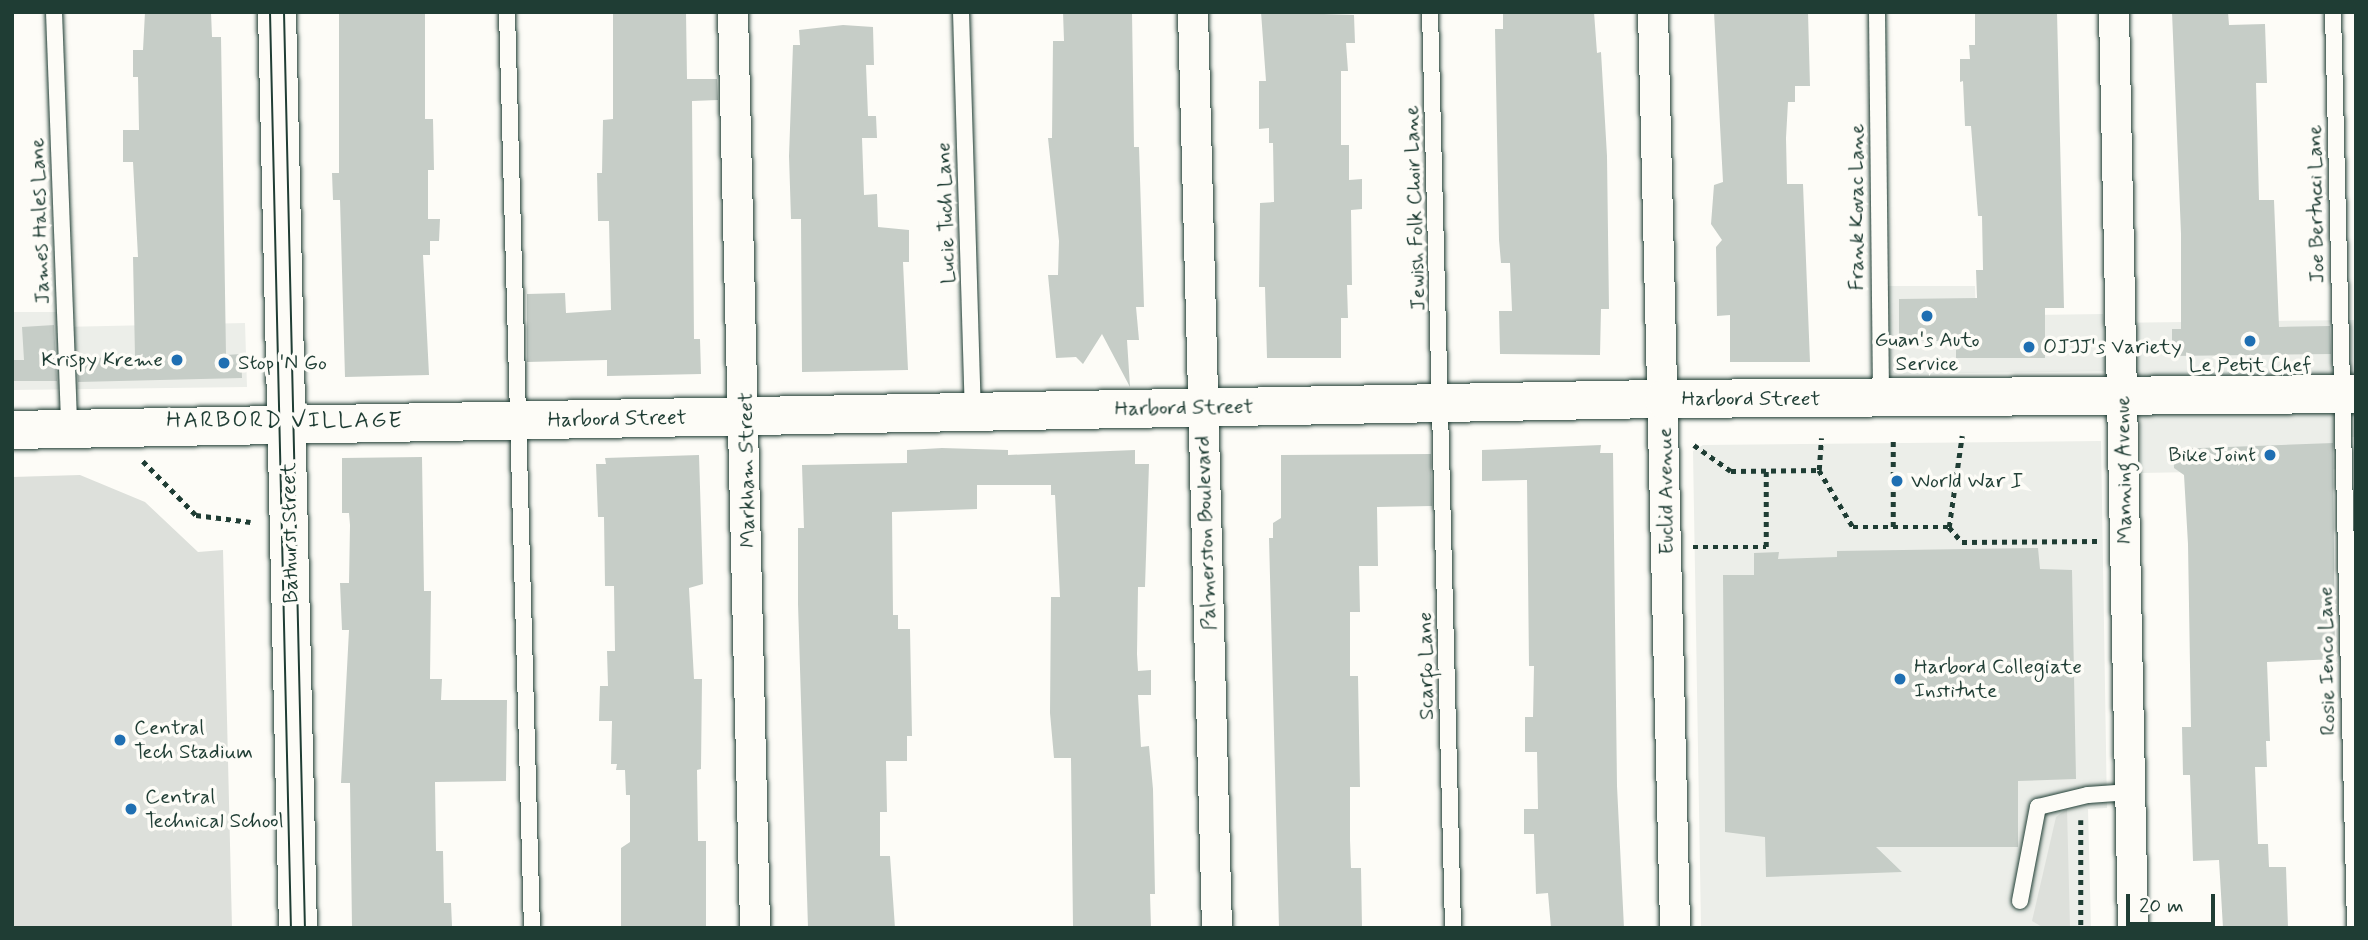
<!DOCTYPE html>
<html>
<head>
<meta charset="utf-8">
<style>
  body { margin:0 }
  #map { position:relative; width:2368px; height:940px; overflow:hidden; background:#fdfcf7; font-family:Mynerve,sans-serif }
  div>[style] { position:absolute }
  .built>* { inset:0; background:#eceee9 }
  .green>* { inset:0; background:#dde0db }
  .building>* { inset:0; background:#c6cdc7 }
  .path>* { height:4.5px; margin-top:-2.25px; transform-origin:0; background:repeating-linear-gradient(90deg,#1f3d34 0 5px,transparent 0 10px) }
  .roads { filter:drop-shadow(0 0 2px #1f3d34) drop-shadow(0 0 2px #1f3d34) }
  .lane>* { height:16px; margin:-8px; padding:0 8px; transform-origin:8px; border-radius:8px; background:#fdfcf7 }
  .street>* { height:30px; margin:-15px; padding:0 15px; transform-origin:15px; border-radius:15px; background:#fdfcf7 }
  .secondary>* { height:38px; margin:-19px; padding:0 19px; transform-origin:19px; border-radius:19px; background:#fdfcf7 }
  .tram>* { height:2px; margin:-1px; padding:0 1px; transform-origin:1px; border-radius:1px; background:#1f3d34 }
  .dots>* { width:19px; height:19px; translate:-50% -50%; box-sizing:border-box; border:4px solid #fdfcf7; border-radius:50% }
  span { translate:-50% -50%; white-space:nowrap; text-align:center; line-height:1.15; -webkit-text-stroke:7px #fdfcf7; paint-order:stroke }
  .street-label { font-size:21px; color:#1f3d34 }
  .poi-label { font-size:21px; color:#1f3d34 }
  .left { translate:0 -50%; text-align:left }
  .right { translate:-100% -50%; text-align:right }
  .neighbourhood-label { font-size:23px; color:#1f3d34; letter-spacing:2px }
  .frame { position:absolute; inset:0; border:14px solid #1f3d34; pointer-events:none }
  .scale { position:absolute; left:2126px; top:894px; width:89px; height:32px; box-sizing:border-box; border:4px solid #1f3d34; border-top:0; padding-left:9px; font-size:21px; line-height:24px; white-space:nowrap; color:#1f3d34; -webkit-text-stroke:5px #fdfcf7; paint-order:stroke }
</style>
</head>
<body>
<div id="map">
  <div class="built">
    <i style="clip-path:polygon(1882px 286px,1975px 286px,1976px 316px,2103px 314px,2104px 323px,2356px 320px,2356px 437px,2350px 437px,2350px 469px,2141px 473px,2139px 371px,1883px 374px)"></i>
    <i style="clip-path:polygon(12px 312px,60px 312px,61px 327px,245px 323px,247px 387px,12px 390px)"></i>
    <i style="clip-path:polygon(2101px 441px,2107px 808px,2088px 809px,2091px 928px,1701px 928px,1693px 451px,1703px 445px)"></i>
  </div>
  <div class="green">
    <i style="clip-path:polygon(80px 475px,145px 502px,198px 552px,223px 550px,232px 928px,12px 928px,12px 477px)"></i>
    <i style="clip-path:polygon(2067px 809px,2070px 928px,2044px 928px,2032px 921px,2056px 817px)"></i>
  </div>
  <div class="building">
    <i style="clip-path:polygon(145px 12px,211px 12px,212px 37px,221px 37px,226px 355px,241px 354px,242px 378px,78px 382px,77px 358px,135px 357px,133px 257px,138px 257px,133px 162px,123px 162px,123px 130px,139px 130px,138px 77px,133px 77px,133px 50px,143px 50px)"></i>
    <i style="clip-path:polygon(339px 12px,425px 12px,425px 119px,433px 119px,434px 170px,428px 170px,428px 219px,440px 219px,439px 241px,430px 241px,430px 255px,423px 255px,429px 375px,345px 377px,340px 200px,333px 200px,332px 173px,339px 173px)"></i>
    <i style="clip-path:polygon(613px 12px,686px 12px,687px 79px,717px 79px,718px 100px,692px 101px,694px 339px,700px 339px,701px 374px,607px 376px,607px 360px,527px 362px,527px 294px,565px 293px,566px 313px,611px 310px,609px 221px,598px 221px,597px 173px,602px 173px,603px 120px,613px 119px)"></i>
    <i style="clip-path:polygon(1063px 12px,1132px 12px,1134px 147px,1139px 147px,1144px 307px,1136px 307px,1139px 340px,1127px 340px,1130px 387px,1102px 334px,1083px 364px,1076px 357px,1056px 358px,1048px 275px,1058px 275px,1059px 241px,1048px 138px,1052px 138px,1053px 41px,1064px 41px)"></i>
    <i style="clip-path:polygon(1261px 12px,1354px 15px,1355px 43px,1346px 43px,1348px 71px,1341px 71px,1341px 145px,1349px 145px,1349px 180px,1362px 179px,1362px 209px,1351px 210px,1352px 285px,1347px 285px,1348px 318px,1341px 318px,1341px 358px,1267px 358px,1265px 287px,1259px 287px,1260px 203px,1274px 202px,1273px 143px,1269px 143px,1269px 128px,1259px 129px,1259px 81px,1266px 81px)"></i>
    <i style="clip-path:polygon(1503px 12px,1594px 12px,1597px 53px,1601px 52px,1607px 156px,1609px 309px,1601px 309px,1600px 355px,1500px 354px,1499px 311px,1512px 311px,1510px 263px,1501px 263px,1499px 240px,1495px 29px,1503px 29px)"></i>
    <i style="clip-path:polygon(1714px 12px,1808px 12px,1810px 86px,1795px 86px,1795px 102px,1788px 102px,1786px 138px,1787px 184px,1803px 184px,1810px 362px,1730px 362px,1730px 315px,1717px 316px,1716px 247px,1722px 240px,1711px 224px,1714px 185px,1723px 182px)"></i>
    <i style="clip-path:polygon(1975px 12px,2057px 12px,2064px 308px,2045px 308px,2045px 358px,1956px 358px,1956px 341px,1899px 341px,1899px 299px,1977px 298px,1976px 270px,1983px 270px,1982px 216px,1978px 216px,1971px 126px,1965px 126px,1963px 81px,1960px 82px,1960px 59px,1970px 59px,1969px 45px,1975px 45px)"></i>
    <i style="clip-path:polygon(2172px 12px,2228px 12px,2229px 25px,2265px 24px,2267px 83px,2256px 83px,2259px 200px,2274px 200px,2279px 327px,2330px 326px,2331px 354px,2172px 356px,2172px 329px,2181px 329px,2181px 234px)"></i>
    <i style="clip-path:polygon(843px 25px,873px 27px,874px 65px,866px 65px,868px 116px,876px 116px,877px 138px,862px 138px,864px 195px,877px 194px,878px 227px,909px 230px,909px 262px,903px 262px,908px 370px,802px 372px,801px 219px,791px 219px,789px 156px,793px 45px,800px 45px,799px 30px)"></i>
    <i style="clip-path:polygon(54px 325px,57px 381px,12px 381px,12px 360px,24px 360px,22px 327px)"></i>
    <i style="clip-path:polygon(2333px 443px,2335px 659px,2267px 662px,2270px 741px,2266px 741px,2267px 767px,2255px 767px,2258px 844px,2268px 844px,2269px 867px,2286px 867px,2288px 928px,2223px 928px,2219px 860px,2193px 861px,2190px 775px,2183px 775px,2182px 727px,2191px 727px,2188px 544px,2184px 475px,2174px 468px,2173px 449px)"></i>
    <i style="clip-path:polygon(1601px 445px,1600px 453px,1613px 453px,1617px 786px,1624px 928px,1551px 928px,1548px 893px,1536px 894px,1534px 834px,1524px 834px,1524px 809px,1538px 809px,1537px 752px,1525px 752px,1525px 717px,1533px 717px,1534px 666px,1529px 666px,1527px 480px,1482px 481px,1482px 450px)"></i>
    <i style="clip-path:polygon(942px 448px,1008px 450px,1008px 455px,1135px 450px,1135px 464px,1149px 464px,1145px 587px,1138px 587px,1137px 654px,1138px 671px,1151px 670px,1151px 695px,1138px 695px,1141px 747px,1149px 746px,1153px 789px,1155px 894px,1150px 894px,1151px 928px,1073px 928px,1071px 758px,1054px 758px,1050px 713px,1051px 597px,1060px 597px,1055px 495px,1051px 495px,1051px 485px,977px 485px,977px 509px,892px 512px,893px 615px,898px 615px,898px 629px,910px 629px,912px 736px,907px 736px,907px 761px,886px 761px,887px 812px,880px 812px,880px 856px,890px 856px,895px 928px,808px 928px,798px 604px,798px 528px,804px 528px,802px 465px,907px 463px,907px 450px)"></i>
    <i style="clip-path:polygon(1431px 454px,1432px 506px,1377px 507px,1378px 566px,1359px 566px,1360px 612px,1350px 612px,1350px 676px,1358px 676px,1360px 787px,1350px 787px,1350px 840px,1351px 868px,1361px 868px,1362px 928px,1279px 928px,1269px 538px,1273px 538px,1273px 523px,1281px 518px,1281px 455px)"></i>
    <i style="clip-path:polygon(699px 455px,703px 584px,689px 588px,694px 679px,702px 679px,701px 769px,697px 770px,698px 841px,706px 841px,706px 928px,621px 928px,621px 848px,630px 842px,630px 795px,626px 795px,625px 770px,616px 770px,617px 764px,611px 764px,612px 721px,599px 721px,600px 686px,608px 686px,607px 651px,615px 651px,614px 586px,605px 586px,604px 517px,598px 517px,596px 464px,606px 464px,605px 458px)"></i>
    <i style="clip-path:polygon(422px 457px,424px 591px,431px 591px,430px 679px,442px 679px,441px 700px,507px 700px,506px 781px,435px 782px,436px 851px,443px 851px,444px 903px,451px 903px,452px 926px,352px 928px,350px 783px,341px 783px,349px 630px,342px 630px,340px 583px,349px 583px,350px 525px,349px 513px,342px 513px,342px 458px)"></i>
    <i style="clip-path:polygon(2038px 548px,2040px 569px,2072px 570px,2076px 779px,2018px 781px,2018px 847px,1876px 847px,1902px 872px,1766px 877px,1765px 837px,1725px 832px,1723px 575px,1754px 575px,1754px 553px,1779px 552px,1778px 559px,1837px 557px,1837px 551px)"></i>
  </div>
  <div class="path">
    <i style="left:1694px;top:445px;width:45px;rotate:35.1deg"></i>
    <i style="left:1731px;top:471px;width:88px;rotate:-0.7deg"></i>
    <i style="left:1819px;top:470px;width:66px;rotate:59.2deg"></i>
    <i style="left:1853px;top:527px;width:96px"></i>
    <i style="left:1949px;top:527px;width:20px;rotate:49deg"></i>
    <i style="left:1962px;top:542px;width:136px;rotate:-0.4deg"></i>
    <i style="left:143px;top:461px;width:76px;rotate:45.5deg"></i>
    <i style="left:196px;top:515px;width:55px;rotate:7.3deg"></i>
    <i style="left:1819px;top:470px;width:32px;rotate:-86deg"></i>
    <i style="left:1893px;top:527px;width:90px;rotate:-90deg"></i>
    <i style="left:1949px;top:527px;width:92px;rotate:-81.9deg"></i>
    <i style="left:1693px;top:547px;width:73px"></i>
    <i style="left:1766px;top:547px;width:76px;rotate:-90deg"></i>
    <i style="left:2081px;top:820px;width:108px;rotate:90deg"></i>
  </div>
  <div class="roads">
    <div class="lane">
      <i style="left:54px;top:12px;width:417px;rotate:87.9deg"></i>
      <i style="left:507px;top:12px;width:916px;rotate:88.44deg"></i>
      <i style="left:961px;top:12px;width:400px;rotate:88.3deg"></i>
      <i style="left:1430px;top:12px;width:916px;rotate:88.56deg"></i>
      <i style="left:1877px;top:12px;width:386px;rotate:89.4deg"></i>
      <i style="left:2333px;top:12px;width:916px;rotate:88.62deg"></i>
      <i style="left:2020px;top:901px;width:96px;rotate:-79.2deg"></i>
      <i style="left:2038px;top:807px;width:51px;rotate:-13.5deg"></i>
      <i style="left:2088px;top:795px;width:42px;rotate:-4.1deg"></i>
    </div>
    <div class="street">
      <i style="left:733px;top:12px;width:916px;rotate:88.62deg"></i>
      <i style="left:1193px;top:12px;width:916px;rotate:88.5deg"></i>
      <i style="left:1653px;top:12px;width:916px;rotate:88.62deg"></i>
      <i style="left:2114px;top:12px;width:916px;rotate:88.81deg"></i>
    </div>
    <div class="secondary">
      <i style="left:277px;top:12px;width:916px;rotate:88.69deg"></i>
      <i style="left:12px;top:430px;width:1652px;rotate:-1.08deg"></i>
      <i style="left:1664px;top:399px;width:692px;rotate:-0.41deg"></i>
    </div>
  </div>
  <div class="tram">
    <i style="left:270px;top:12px;width:916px;rotate:88.69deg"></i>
    <i style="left:284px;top:12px;width:916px;rotate:88.69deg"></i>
  </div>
  <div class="dots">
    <i style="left:1927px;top:316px;background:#1f6fb2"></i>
    <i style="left:2250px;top:341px;background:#1f6fb2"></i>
    <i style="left:2029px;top:347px;background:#1f6fb2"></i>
    <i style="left:177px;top:360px;background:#1f6fb2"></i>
    <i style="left:224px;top:363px;background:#1f6fb2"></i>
    <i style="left:2270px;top:455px;background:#1f6fb2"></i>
    <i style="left:1897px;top:481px;background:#1f6fb2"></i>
    <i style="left:1900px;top:679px;background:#1f6fb2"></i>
    <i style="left:120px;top:740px;background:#1f6fb2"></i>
    <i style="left:131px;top:809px;background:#1f6fb2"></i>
  </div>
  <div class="street-label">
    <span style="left:2316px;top:204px;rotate:-91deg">Joe Bertucci Lane</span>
    <span style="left:1857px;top:207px;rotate:-90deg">Frank Kovac Lane</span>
    <span style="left:1415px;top:208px;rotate:-92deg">Jewish Folk Choir Lane</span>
    <span style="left:946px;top:213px;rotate:-92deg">Lucie Tuch Lane</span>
    <span style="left:40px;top:221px;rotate:-92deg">James Hales Lane</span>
    <span style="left:1751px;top:399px">Harbord Street</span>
    <span style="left:1184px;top:408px;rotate:-1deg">Harbord Street</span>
    <span style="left:617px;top:419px;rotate:-1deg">Harbord Street</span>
    <span style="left:747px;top:470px;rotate:-91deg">Markham Street</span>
    <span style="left:2124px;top:470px;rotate:-91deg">Manning Avenue</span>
    <span style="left:1666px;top:491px;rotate:-91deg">Euclid Avenue</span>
    <span style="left:290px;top:533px;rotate:-91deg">Bathurst Street</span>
    <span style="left:1206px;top:533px;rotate:-92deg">Palmerston Boulevard</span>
    <span style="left:2327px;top:661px;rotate:-91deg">Rosie Ienco Lane</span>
    <span style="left:1426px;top:666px;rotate:-91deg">Scarfo Lane</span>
  </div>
  <div class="poi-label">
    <span style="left:1927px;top:352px">Guan's Auto<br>Service</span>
    <span class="left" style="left:2043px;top:347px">OJJJ's Variety</span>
    <span class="right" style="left:163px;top:360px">Krispy Kreme</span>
    <span class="left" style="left:238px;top:363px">Stop 'N Go</span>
    <span style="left:2250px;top:365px">Le Petit Chef</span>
    <span class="right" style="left:2256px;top:455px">Bike Joint</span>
    <span class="left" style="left:1911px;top:481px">World War I</span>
    <span class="left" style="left:1914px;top:679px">Harbord Collegiate<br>Institute</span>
    <span class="left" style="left:134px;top:740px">Central<br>Tech Stadium</span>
    <span class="left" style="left:145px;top:809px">Central<br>Technical School</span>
  </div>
  <div class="neighbourhood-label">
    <span style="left:285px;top:421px">HARBORD VILLAGE</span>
  </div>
  <div class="frame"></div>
  <div class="scale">20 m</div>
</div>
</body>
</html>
